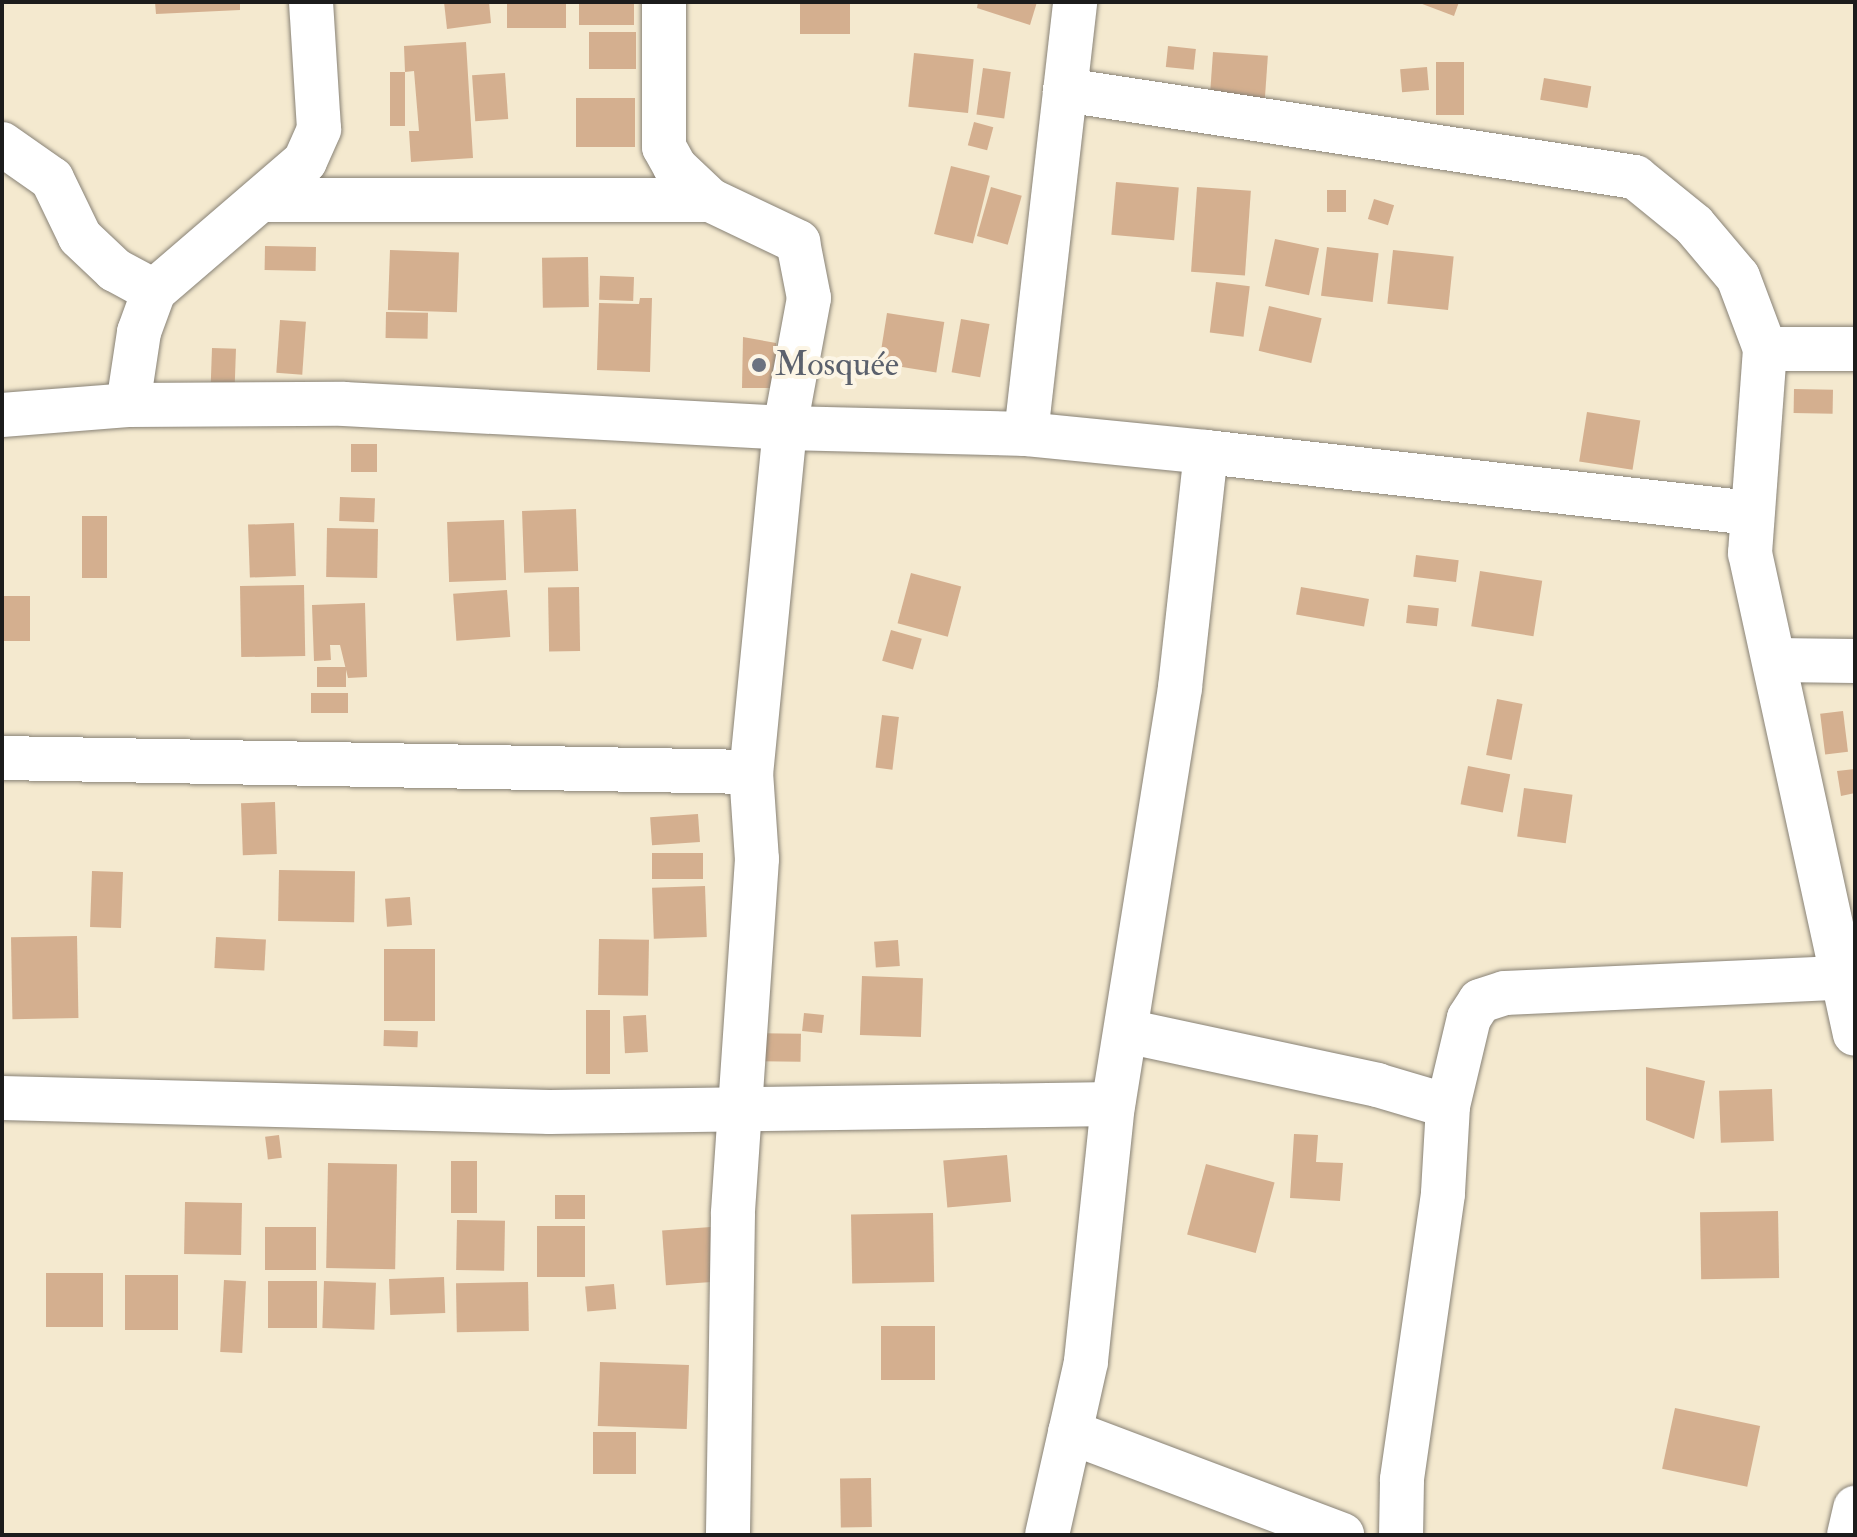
<!DOCTYPE html>
<html>
<head>
<meta charset="utf-8">
<style>
  body { margin:0 }
  #map { position:relative; width:1857px; height:1537px; overflow:hidden; background:#f4e9cf; font-family:"IM FELL Double Pica",serif }
  div>[style] { position:absolute }
  .building>* { inset:0; background:#d4af8f; transform-origin:0 0 }
  .roads { filter:drop-shadow(0 0 2px #888276) drop-shadow(0 0 2px #888276) }
  .street>* { height:44px; margin:-22px; padding:0 22px; transform-origin:22px; border-radius:22px; background:#fff }
  .dots>* { width:22px; height:22px; translate:-50% -50%; box-sizing:border-box; border:4px solid #fcf5e5; border-radius:50% }
  span { translate:-50% -50%; white-space:nowrap; text-align:center; line-height:1.15; -webkit-text-stroke:8px #fcf5e5; paint-order:stroke }
  .worship-label { font-size:34px; color:#5b616d }
  .left { translate:0 -50%; text-align:left }
  .frame { position:absolute; inset:0; border:4px solid #1c1c1c; pointer-events:none }
</style>
</head>
<body>
<div id="map">
  <div class="building">
    <i style="clip-path:polygon(155px 2px,240px 2px,240px 10px,156px 14px)"></i>
    <i style="clip-path:polygon(444px 2px,489px 2px,491px 23px,447px 29px)"></i>
    <i style="left:507px;top:2px;width:59px;height:26px"></i>
    <i style="left:634px;top:2px;width:23px;height:55px;rotate:90deg"></i>
    <i style="left:800px;top:2px;width:50px;height:32px"></i>
    <i style="clip-path:polygon(978px 2px,1037px 2px,1030px 25px,977px 8px)"></i>
    <i style="clip-path:polygon(1417px 2px,1459px 2px,1454px 16px)"></i>
    <i style="left:589px;top:32px;width:47px;height:37px"></i>
    <i style="clip-path:polygon(466px 42px,473px 158px,411px 162px,409px 131px,419px 131px,414px 71px,405px 72px,404px 46px)"></i>
    <i style="left:1168px;top:46px;width:28px;height:21px;rotate:6deg"></i>
    <i style="left:1213px;top:52px;width:55px;height:49px;rotate:4deg"></i>
    <i style="left:914px;top:53px;width:60px;height:54px;rotate:6deg"></i>
    <i style="left:1464px;top:62px;width:53px;height:28px;rotate:90deg"></i>
    <i style="left:1427px;top:67px;width:23px;height:27px;rotate:85deg"></i>
    <i style="left:983px;top:68px;width:28px;height:47px;rotate:8deg"></i>
    <i style="left:390px;top:72px;width:15px;height:54px"></i>
    <i style="left:505px;top:73px;width:46px;height:33px;rotate:86deg"></i>
    <i style="left:1544px;top:78px;width:48px;height:22px;rotate:10deg"></i>
    <i style="left:635px;top:98px;width:49px;height:59px;rotate:90deg"></i>
    <i style="left:974px;top:122px;width:20px;height:24px;rotate:15deg"></i>
    <i style="left:951px;top:166px;width:40px;height:70px;rotate:14deg"></i>
    <i style="left:1116px;top:182px;width:63px;height:53px;rotate:5deg"></i>
    <i style="left:991px;top:187px;width:32px;height:51px;rotate:16deg"></i>
    <i style="left:1197px;top:187px;width:54px;height:85px;rotate:4deg"></i>
    <i style="left:1327px;top:190px;width:19px;height:22px"></i>
    <i style="left:1374px;top:199px;width:21px;height:21px;rotate:17deg"></i>
    <i style="left:1275px;top:239px;width:45px;height:48px;rotate:12deg"></i>
    <i style="left:265px;top:246px;width:51px;height:24px;rotate:1deg"></i>
    <i style="left:1327px;top:247px;width:52px;height:49px;rotate:7deg"></i>
    <i style="left:390px;top:250px;width:69px;height:60px;rotate:2deg"></i>
    <i style="left:1393px;top:250px;width:61px;height:54px;rotate:6deg"></i>
    <i style="left:588px;top:257px;width:50px;height:46px;rotate:89deg"></i>
    <i style="left:634px;top:277px;width:24px;height:34px;rotate:92deg"></i>
    <i style="left:1216px;top:282px;width:34px;height:51px;rotate:7deg"></i>
    <i style="clip-path:polygon(640px 298px,652px 298px,650px 372px,597px 370px,599px 303px,639px 304px)"></i>
    <i style="left:1269px;top:306px;width:54px;height:46px;rotate:13deg"></i>
    <i style="left:386px;top:312px;width:42px;height:26px;rotate:1deg"></i>
    <i style="left:887px;top:313px;width:58px;height:51px;rotate:9deg"></i>
    <i style="left:961px;top:319px;width:29px;height:54px;rotate:10deg"></i>
    <i style="left:280px;top:320px;width:26px;height:53px;rotate:4deg"></i>
    <i style="clip-path:polygon(743px 337px,776px 343px,776px 388px,742px 388px)"></i>
    <i style="left:212px;top:348px;width:24px;height:34px;rotate:2deg"></i>
    <i style="left:1794px;top:389px;width:39px;height:24px;rotate:1deg"></i>
    <i style="left:1587px;top:412px;width:54px;height:50px;rotate:9deg"></i>
    <i style="left:351px;top:444px;width:26px;height:28px"></i>
    <i style="left:340px;top:497px;width:35px;height:24px;rotate:2deg"></i>
    <i style="left:576px;top:509px;width:62px;height:54px;rotate:88deg"></i>
    <i style="left:82px;top:516px;width:25px;height:62px"></i>
    <i style="left:504px;top:520px;width:60px;height:57px;rotate:88deg"></i>
    <i style="left:294px;top:523px;width:53px;height:46px;rotate:88deg"></i>
    <i style="left:378px;top:529px;width:49px;height:51px;rotate:91deg"></i>
    <i style="left:1416px;top:555px;width:43px;height:22px;rotate:7deg"></i>
    <i style="left:1480px;top:571px;width:63px;height:56px;rotate:9deg"></i>
    <i style="left:911px;top:573px;width:52px;height:52px;rotate:15deg"></i>
    <i style="left:304px;top:585px;width:71px;height:64px;rotate:89deg"></i>
    <i style="left:579px;top:587px;width:64px;height:31px;rotate:89deg"></i>
    <i style="left:1301px;top:587px;width:69px;height:28px;rotate:10deg"></i>
    <i style="left:507px;top:590px;width:47px;height:54px;rotate:86deg"></i>
    <i style="left:2px;top:596px;width:28px;height:45px"></i>
    <i style="clip-path:polygon(365px 603px,367px 677px,348px 678px,340px 645px,330px 645px,331px 660px,314px 661px,312px 605px)"></i>
    <i style="left:1408px;top:605px;width:31px;height:18px;rotate:6deg"></i>
    <i style="left:891px;top:630px;width:32px;height:32px;rotate:16deg"></i>
    <i style="left:346px;top:667px;width:20px;height:29px;rotate:90deg"></i>
    <i style="left:311px;top:693px;width:37px;height:20px"></i>
    <i style="left:1497px;top:699px;width:26px;height:57px;rotate:11deg"></i>
    <i style="left:1843px;top:711px;width:41px;height:23px;rotate:83deg"></i>
    <i style="left:882px;top:715px;width:17px;height:53px;rotate:7deg"></i>
    <i style="left:1468px;top:766px;width:43px;height:39px;rotate:11deg"></i>
    <i style="clip-path:polygon(1855px 769px,1855px 793px,1841px 796px,1837px 771px)"></i>
    <i style="left:1524px;top:788px;width:49px;height:49px;rotate:8deg"></i>
    <i style="left:275px;top:802px;width:52px;height:34px;rotate:88deg"></i>
    <i style="left:698px;top:814px;width:28px;height:48px;rotate:86deg"></i>
    <i style="left:703px;top:853px;width:26px;height:51px;rotate:90deg"></i>
    <i style="left:279px;top:870px;width:76px;height:51px;rotate:1deg"></i>
    <i style="left:92px;top:871px;width:31px;height:56px;rotate:2deg"></i>
    <i style="left:705px;top:886px;width:51px;height:53px;rotate:88deg"></i>
    <i style="left:410px;top:897px;width:28px;height:25px;rotate:86deg"></i>
    <i style="left:77px;top:936px;width:82px;height:66px;rotate:89deg"></i>
    <i style="left:216px;top:937px;width:50px;height:31px;rotate:3deg"></i>
    <i style="left:599px;top:939px;width:50px;height:56px;rotate:1deg"></i>
    <i style="left:898px;top:940px;width:26px;height:24px;rotate:86deg"></i>
    <i style="left:384px;top:949px;width:51px;height:72px"></i>
    <i style="left:862px;top:976px;width:61px;height:59px;rotate:2deg"></i>
    <i style="left:586px;top:1010px;width:24px;height:64px"></i>
    <i style="left:804px;top:1013px;width:20px;height:18px;rotate:6deg"></i>
    <i style="left:646px;top:1015px;width:37px;height:23px;rotate:87deg"></i>
    <i style="left:384px;top:1030px;width:34px;height:16px;rotate:2deg"></i>
    <i style="left:754px;top:1033px;width:47px;height:28px;rotate:1deg"></i>
    <i style="clip-path:polygon(1646px 1067px,1705px 1081px,1694px 1139px,1646px 1120px)"></i>
    <i style="left:1772px;top:1089px;width:52px;height:53px;rotate:88deg"></i>
    <i style="clip-path:polygon(1294px 1134px,1318px 1135px,1316px 1162px,1343px 1163px,1340px 1201px,1290px 1198px)"></i>
    <i style="left:279px;top:1135px;width:23px;height:14px;rotate:83deg"></i>
    <i style="left:1007px;top:1155px;width:47px;height:64px;rotate:85deg"></i>
    <i style="left:477px;top:1161px;width:52px;height:26px;rotate:90deg"></i>
    <i style="left:328px;top:1163px;width:69px;height:105px;rotate:1deg"></i>
    <i style="left:1206px;top:1164px;width:71px;height:73px;rotate:15deg"></i>
    <i style="left:555px;top:1195px;width:30px;height:24px"></i>
    <i style="left:185px;top:1202px;width:57px;height:52px;rotate:1deg"></i>
    <i style="left:1778px;top:1211px;width:67px;height:78px;rotate:89deg"></i>
    <i style="left:933px;top:1213px;width:69px;height:82px;rotate:89deg"></i>
    <i style="left:457px;top:1220px;width:48px;height:50px;rotate:1deg"></i>
    <i style="left:585px;top:1226px;width:51px;height:48px;rotate:90deg"></i>
    <i style="left:316px;top:1227px;width:43px;height:51px;rotate:90deg"></i>
    <i style="left:711px;top:1227px;width:55px;height:49px;rotate:86deg"></i>
    <i style="left:103px;top:1273px;width:54px;height:57px;rotate:90deg"></i>
    <i style="left:125px;top:1275px;width:53px;height:55px"></i>
    <i style="left:444px;top:1277px;width:36px;height:55px;rotate:88deg"></i>
    <i style="left:224px;top:1280px;width:22px;height:72px;rotate:3deg"></i>
    <i style="left:268px;top:1281px;width:49px;height:47px"></i>
    <i style="left:324px;top:1281px;width:52px;height:47px;rotate:2deg"></i>
    <i style="left:528px;top:1282px;width:49px;height:72px;rotate:89deg"></i>
    <i style="left:614px;top:1284px;width:25px;height:29px;rotate:85deg"></i>
    <i style="left:881px;top:1326px;width:54px;height:54px"></i>
    <i style="left:600px;top:1362px;width:89px;height:64px;rotate:2deg"></i>
    <i style="left:1675px;top:1408px;width:87px;height:62px;rotate:12deg"></i>
    <i style="left:593px;top:1432px;width:43px;height:42px"></i>
    <i style="left:871px;top:1478px;width:49px;height:31px;rotate:89deg"></i>
  </div>
  <div class="roads">
    <div class="street">
      <i style="left:664px;top:2px;width:145px;rotate:90deg"></i>
      <i style="left:664px;top:147px;width:23px;rotate:61deg"></i>
      <i style="left:675px;top:167px;width:48px;rotate:43.3deg"></i>
      <i style="left:710px;top:200px;width:98px;rotate:25.5deg"></i>
      <i style="left:798px;top:242px;width:57px;rotate:78.9deg"></i>
      <i style="left:809px;top:298px;width:132px;rotate:100.5deg"></i>
      <i style="left:785px;top:428px;width:346px;rotate:95.6deg"></i>
      <i style="left:751px;top:772px;width:87px;rotate:86.1deg"></i>
      <i style="left:757px;top:859px;width:356px;rotate:93.9deg"></i>
      <i style="left:733px;top:1214px;width:321px;rotate:90.9deg"></i>
      <i style="left:1065px;top:90px;width:577px;rotate:8.68deg"></i>
      <i style="left:1635px;top:177px;width:76px;rotate:39.1deg"></i>
      <i style="left:1694px;top:225px;width:68px;rotate:49.8deg"></i>
      <i style="left:1738px;top:277px;width:77px;rotate:69.4deg"></i>
      <i style="left:1765px;top:349px;width:205px;rotate:94.2deg"></i>
      <i style="left:1750px;top:553px;width:492px;rotate:77.7deg"></i>
      <i style="left:2px;top:144px;width:61px;rotate:35deg"></i>
      <i style="left:52px;top:179px;width:64px;rotate:64.2deg"></i>
      <i style="left:80px;top:237px;width:48px;rotate:43.3deg"></i>
      <i style="left:115px;top:270px;width:44px;rotate:28.3deg"></i>
      <i style="left:264px;top:200px;width:446px"></i>
      <i style="left:1765px;top:349px;width:90px"></i>
      <i style="left:128px;top:405px;width:74px;rotate:-81.4deg"></i>
      <i style="left:139px;top:332px;width:44px;rotate:-69.9deg"></i>
      <i style="left:154px;top:291px;width:199px;rotate:-40.7deg"></i>
      <i style="left:305px;top:161px;width:35px;rotate:-66deg"></i>
      <i style="left:319px;top:129px;width:127px;rotate:-93.6deg"></i>
      <i style="left:2px;top:415px;width:126px;rotate:-4.5deg"></i>
      <i style="left:128px;top:405px;width:216px;rotate:-0.3deg"></i>
      <i style="left:344px;top:404px;width:442px;rotate:3.1deg"></i>
      <i style="left:785px;top:428px;width:241px;rotate:1.4deg"></i>
      <i style="left:1026px;top:434px;width:181px;rotate:5.7deg"></i>
      <i style="left:1206px;top:452px;width:237px;rotate:96.3deg"></i>
      <i style="left:1180px;top:688px;width:421px;rotate:99.1deg"></i>
      <i style="left:1113px;top:1104px;width:259px;rotate:96deg"></i>
      <i style="left:1086px;top:1362px;width:177px;rotate:102.7deg"></i>
      <i style="left:1026px;top:434px;width:435px;rotate:-83.5deg"></i>
      <i style="left:1206px;top:452px;width:548px;rotate:6.39deg"></i>
      <i style="left:1775px;top:660px;width:80px;rotate:0.7deg"></i>
      <i style="left:2px;top:758px;width:749px;rotate:1.07deg"></i>
      <i style="left:1126px;top:1031px;width:257px;rotate:12.1deg"></i>
      <i style="left:1377px;top:1085px;width:74px;rotate:16.5deg"></i>
      <i style="left:1448px;top:1106px;width:88px;rotate:93.3deg"></i>
      <i style="left:1443px;top:1194px;width:289px;rotate:98.2deg"></i>
      <i style="left:1402px;top:1480px;width:55px;rotate:91deg"></i>
      <i style="left:2px;top:1098px;width:548px;rotate:1.46deg"></i>
      <i style="left:550px;top:1112px;width:563px;rotate:-0.81deg"></i>
      <i style="left:1448px;top:1106px;width:90px;rotate:-76.6deg"></i>
      <i style="left:1469px;top:1018px;width:20px;rotate:-57deg"></i>
      <i style="left:1480px;top:1001px;width:26px;rotate:-18deg"></i>
      <i style="left:1505px;top:993px;width:350px;rotate:-2.6deg"></i>
      <i style="left:1070px;top:1432px;width:291px;rotate:20.7deg"></i>
      <i style="left:1849px;top:1535px;width:28px;rotate:-77deg"></i>
    </div>
  </div>
  <div class="dots">
    <i style="left:759px;top:365px;background:#6b7280"></i>
  </div>
  <div class="worship-label">
    <span class="left" style="left:775px;top:365px">Mosquée</span>
  </div>
  <div class="frame"></div>
</div>
</body>
</html>
